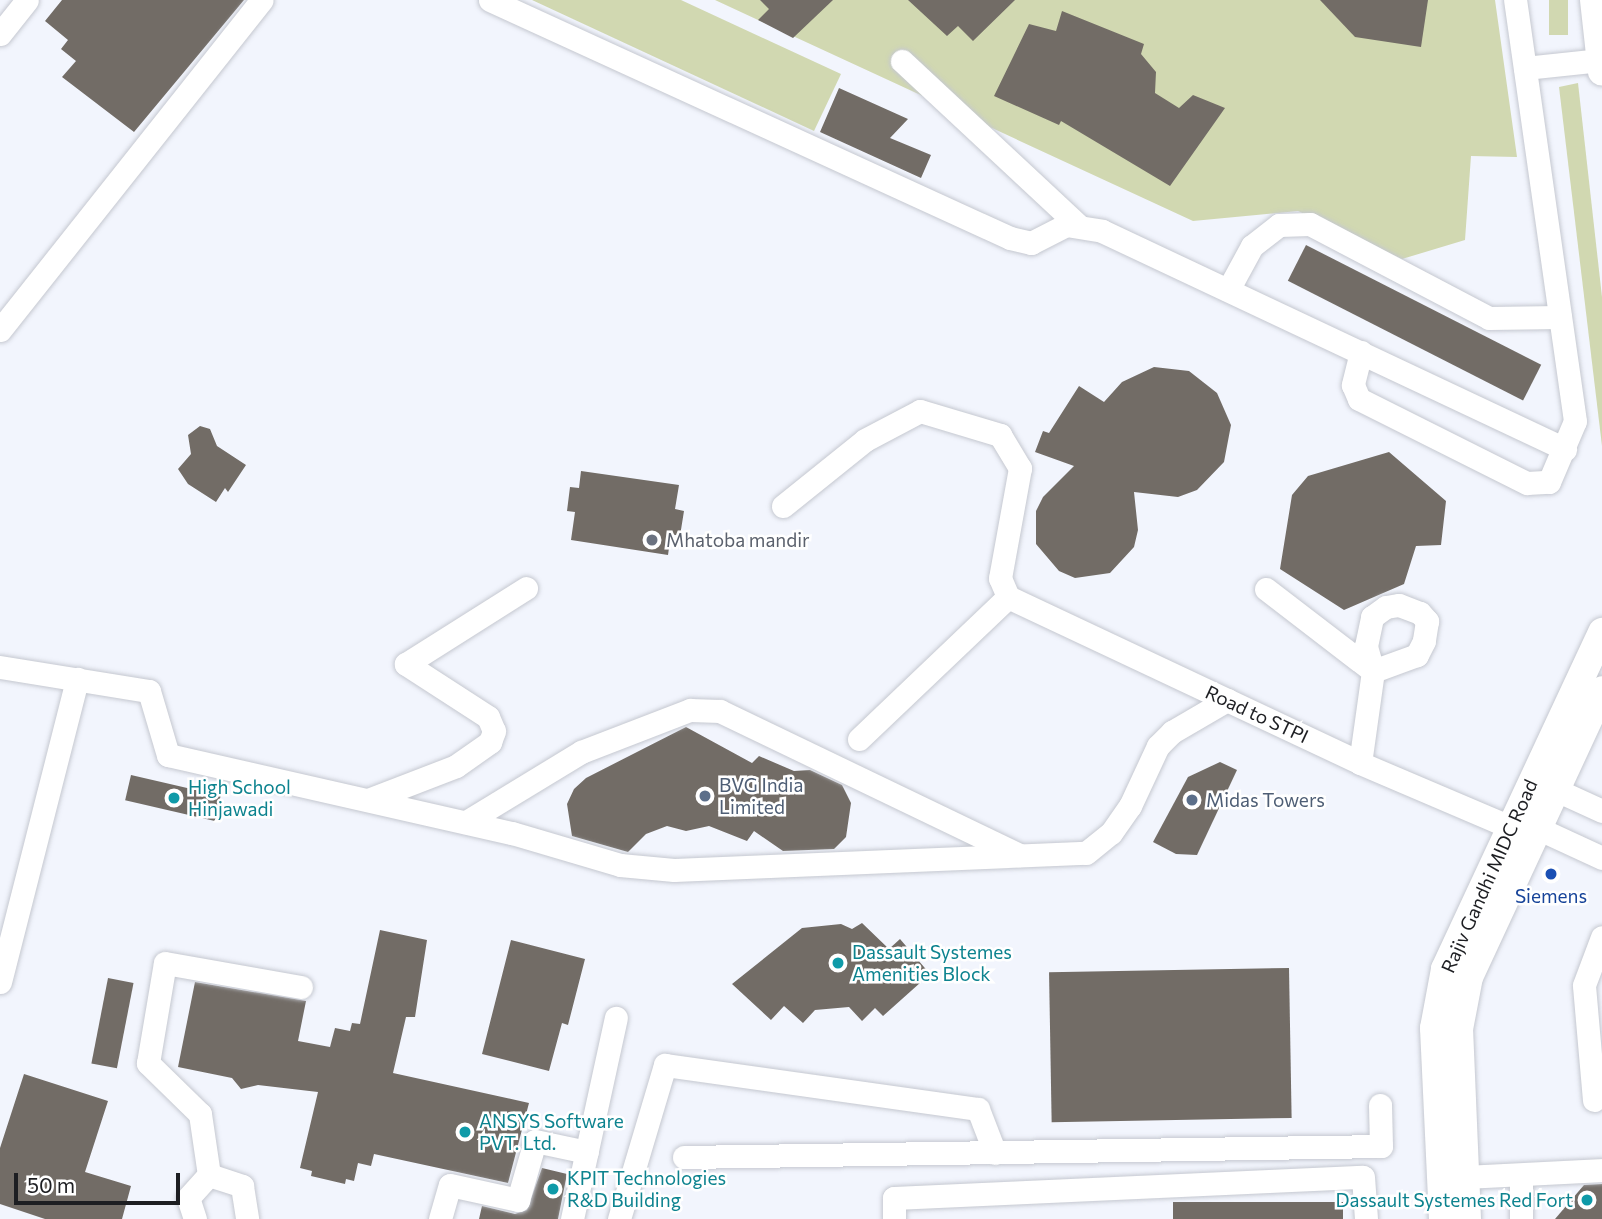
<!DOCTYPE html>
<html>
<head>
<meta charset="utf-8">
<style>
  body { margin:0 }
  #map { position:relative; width:1602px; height:1219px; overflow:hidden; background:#f2f5fd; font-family:Commissioner,sans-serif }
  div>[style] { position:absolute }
  .green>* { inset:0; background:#d1d8b1; transform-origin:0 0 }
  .building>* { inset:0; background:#726c66; transform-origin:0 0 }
  .roads { filter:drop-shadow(0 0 2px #c5c8d0) drop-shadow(0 0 2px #c5c8d0) }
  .minor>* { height:23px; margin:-11.5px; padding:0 11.5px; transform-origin:11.5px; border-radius:11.5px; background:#fff }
  .major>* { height:28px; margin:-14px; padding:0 14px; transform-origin:14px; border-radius:14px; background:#fff }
  .dots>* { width:19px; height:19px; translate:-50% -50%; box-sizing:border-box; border:4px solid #fff; border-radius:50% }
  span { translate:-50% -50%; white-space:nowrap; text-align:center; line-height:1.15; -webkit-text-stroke:5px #fff; paint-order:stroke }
  .worship-label { font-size:19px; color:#5b616d }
  .left { translate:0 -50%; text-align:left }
  .street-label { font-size:19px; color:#1d1e22 }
  .service-label { font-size:19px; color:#4e5e75 }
  .culture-label { font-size:19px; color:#0d838f }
  .right { translate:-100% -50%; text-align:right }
  .transit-label { font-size:19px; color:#164399 }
  .scale { position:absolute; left:14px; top:1173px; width:166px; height:32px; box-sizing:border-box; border:4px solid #1d1e22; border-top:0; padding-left:9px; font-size:21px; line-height:24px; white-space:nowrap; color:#1d1e22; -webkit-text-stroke:5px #fff; paint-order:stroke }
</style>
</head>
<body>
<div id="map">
  <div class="green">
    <i style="clip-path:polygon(532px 0,681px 0,841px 74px,814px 131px)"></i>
    <i style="clip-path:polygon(715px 0,1495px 0,1517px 157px,1471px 156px,1465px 240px,1402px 259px,1298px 211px,1193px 221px)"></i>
    <i style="left:1549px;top:0;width:19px;height:35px"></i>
    <i style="clip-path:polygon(1578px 83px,1602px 297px,1602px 446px,1559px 87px)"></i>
  </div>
  <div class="building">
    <i style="clip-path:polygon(62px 0,244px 0,134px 132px,62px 77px,76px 61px,61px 49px,68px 40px,45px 21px)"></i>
    <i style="clip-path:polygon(760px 0,833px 0,793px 38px,758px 20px,769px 9px)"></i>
    <i style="clip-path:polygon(908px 0,1015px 0,973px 41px,958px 26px,947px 36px)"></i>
    <i style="clip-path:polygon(1320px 0,1428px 0,1421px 47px,1355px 37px)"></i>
    <i style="clip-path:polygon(1062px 11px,1144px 44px,1141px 54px,1156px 72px,1155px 93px,1179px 108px,1193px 95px,1225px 108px,1170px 186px,1061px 121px,1059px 125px,994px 96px,1029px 24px,1056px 31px)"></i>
    <i style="clip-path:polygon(839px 88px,908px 119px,890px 138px,931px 155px,921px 178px,820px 132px)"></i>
    <i style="left:1306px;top:245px;width:264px;height:40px;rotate:27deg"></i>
    <i style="clip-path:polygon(1154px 367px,1189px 371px,1217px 393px,1231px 425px,1224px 462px,1197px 490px,1178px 497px,1134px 492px,1138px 530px,1134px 547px,1110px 573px,1075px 578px,1059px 571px,1036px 544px,1036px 511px,1043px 497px,1074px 466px,1035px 452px,1043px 431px,1049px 433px,1079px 386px,1104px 402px,1122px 382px)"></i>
    <i style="clip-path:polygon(200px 426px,210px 429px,217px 446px,246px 465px,228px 492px,225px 488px,216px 502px,188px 484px,178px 469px,191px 454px,188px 435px)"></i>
    <i style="clip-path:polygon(1389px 452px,1446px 501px,1441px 545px,1416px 546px,1404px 584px,1344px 610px,1280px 569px,1292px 495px,1308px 476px)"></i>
    <i style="clip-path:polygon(581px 471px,679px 485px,675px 509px,684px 511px,680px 536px,671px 534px,668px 555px,571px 540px,575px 512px,567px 511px,570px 487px,579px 488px)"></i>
    <i style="clip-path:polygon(686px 727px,752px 763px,759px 756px,794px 771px,810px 770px,842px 785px,851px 803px,846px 837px,834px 849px,783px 851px,754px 831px,747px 841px,709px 826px,686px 831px,667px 826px,646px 834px,628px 852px,572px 836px,567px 804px,574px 789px,586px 778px)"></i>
    <i style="clip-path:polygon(1220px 762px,1237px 770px,1197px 855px,1176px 854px,1153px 842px,1188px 777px)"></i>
    <i style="left:131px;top:775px;width:92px;height:26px;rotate:13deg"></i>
    <i style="clip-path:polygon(862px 923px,889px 949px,900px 939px,930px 974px,883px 1016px,875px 1008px,862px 1021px,849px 1007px,815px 1010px,803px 1023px,784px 1006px,771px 1020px,732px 984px,802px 928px,841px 924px,852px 929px)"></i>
    <i style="clip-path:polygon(380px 930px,427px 940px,415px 1017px,406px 1017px,393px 1073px,529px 1103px,508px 1183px,374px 1154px,371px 1166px,358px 1163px,354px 1181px,346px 1179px,345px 1184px,311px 1176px,312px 1171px,300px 1168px,318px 1092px,258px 1085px,241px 1089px,232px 1078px,178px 1067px,195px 982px,306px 1001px,298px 1041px,330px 1047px,335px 1028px,350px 1031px,352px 1023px,360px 1024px)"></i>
    <i style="clip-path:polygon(511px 940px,585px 959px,568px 1025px,562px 1023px,549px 1071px,482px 1054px)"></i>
    <i style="left:1289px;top:968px;width:150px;height:240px;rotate:89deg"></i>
    <i style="left:108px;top:978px;width:26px;height:87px;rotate:11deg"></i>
    <i style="clip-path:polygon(24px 1074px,108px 1101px,85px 1172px,131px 1186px,122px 1219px,45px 1219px,0 1204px,0 1148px)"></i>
    <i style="clip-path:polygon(542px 1168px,567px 1174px,558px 1219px,479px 1219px,482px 1206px,515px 1214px,527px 1210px)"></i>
    <i style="clip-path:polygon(1602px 1184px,1602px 1219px,1555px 1219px,1584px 1185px)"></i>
    <i style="left:1173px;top:1202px;width:170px;height:17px"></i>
  </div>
  <div class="roads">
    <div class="minor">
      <i style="left:490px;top:0;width:572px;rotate:24.59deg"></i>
      <i style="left:1010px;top:238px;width:22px;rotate:13deg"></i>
      <i style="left:1031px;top:243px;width:39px;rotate:-27deg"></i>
      <i style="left:1066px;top:225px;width:36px;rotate:9deg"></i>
      <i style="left:1102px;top:231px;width:512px;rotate:25.21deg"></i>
      <i style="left:0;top:34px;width:43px;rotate:-51.5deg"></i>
      <i style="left:902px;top:61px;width:241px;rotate:43deg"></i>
      <i style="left:1525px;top:68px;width:76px;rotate:-6deg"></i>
      <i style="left:1228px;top:290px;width:50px;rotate:-61.4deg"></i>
      <i style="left:1252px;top:246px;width:34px;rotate:-38deg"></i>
      <i style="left:1279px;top:225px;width:31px;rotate:-2deg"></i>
      <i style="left:1310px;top:224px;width:202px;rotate:27.7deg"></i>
      <i style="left:1489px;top:318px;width:71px;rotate:-0.8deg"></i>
      <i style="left:0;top:330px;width:421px;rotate:-51.6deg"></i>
      <i style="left:1361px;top:352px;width:34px;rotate:104deg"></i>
      <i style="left:1353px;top:385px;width:15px;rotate:67deg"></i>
      <i style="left:1359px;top:399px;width:188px;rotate:26.6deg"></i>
      <i style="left:1527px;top:483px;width:22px;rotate:-3deg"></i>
      <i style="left:1549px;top:482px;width:66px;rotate:-66.9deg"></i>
      <i style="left:1575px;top:421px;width:425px;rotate:-98.1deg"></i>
      <i style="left:783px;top:506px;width:105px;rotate:-38.8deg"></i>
      <i style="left:865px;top:440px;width:62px;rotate:-27.8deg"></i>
      <i style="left:920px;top:411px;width:84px;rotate:16.7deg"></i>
      <i style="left:1000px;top:435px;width:39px;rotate:59deg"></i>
      <i style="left:1020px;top:468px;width:112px;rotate:100.3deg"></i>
      <i style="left:1000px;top:578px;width:21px;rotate:67deg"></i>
      <i style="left:1266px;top:589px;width:135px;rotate:37.5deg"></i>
      <i style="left:1373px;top:671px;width:93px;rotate:98deg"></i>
      <i style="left:1008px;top:597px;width:389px;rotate:25.2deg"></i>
      <i style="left:1360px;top:763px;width:161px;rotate:23.1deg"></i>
      <i style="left:1399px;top:605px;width:22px;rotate:21deg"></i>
      <i style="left:1420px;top:613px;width:11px;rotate:49deg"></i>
      <i style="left:1427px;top:621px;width:20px;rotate:99deg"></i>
      <i style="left:1424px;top:641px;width:16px;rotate:117deg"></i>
      <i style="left:1417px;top:655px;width:47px;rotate:160deg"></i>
      <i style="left:1373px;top:671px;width:26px;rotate:-106deg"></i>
      <i style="left:1366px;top:646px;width:30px;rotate:-78deg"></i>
      <i style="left:1372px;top:617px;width:17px;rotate:-36deg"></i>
      <i style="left:1386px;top:607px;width:13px;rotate:-9deg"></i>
      <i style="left:0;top:667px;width:151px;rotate:9.2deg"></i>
      <i style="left:149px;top:691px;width:67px;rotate:73.5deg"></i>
      <i style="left:168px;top:755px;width:353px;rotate:12.8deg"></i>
      <i style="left:512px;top:833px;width:113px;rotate:16.5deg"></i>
      <i style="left:620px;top:865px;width:54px;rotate:5.3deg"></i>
      <i style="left:674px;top:870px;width:412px;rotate:-2.4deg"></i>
      <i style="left:1086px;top:853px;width:32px;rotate:-39deg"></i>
      <i style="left:1111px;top:833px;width:33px;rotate:-55deg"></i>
      <i style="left:1130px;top:806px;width:66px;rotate:-65deg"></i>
      <i style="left:1158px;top:746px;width:20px;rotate:-45deg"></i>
      <i style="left:1172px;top:732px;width:64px;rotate:-30.2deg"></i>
      <i style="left:859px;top:739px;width:206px;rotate:-43.6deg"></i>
      <i style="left:1554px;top:789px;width:53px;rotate:24.6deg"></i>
      <i style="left:368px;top:800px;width:94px;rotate:-21.1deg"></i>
      <i style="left:456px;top:766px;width:42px;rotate:-35.2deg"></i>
      <i style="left:490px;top:742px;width:12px;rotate:-70deg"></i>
      <i style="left:494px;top:731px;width:15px;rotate:-113deg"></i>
      <i style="left:488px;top:717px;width:98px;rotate:-147.1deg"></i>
      <i style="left:406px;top:664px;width:142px;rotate:-32.3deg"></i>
      <i style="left:466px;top:822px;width:135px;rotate:-31.3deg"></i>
      <i style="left:581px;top:752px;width:117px;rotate:-21.1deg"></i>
      <i style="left:690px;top:710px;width:30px;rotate:2deg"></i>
      <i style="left:720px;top:711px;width:332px;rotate:25.7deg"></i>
      <i style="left:1535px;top:827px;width:74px;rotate:24.8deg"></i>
      <i style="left:0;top:982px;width:313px;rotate:-75.7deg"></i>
      <i style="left:1594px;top:1100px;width:115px;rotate:-95deg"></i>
      <i style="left:1584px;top:985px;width:51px;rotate:-69.4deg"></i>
      <i style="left:684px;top:1157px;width:697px;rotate:-0.9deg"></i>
      <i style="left:1381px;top:1146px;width:41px;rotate:-91.4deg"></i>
      <i style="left:209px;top:1175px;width:62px;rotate:-98.4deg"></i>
      <i style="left:200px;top:1114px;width:73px;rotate:-135.6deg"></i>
      <i style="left:148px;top:1063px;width:101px;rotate:-80.4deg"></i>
      <i style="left:165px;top:963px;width:138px;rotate:10deg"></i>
      <i style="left:1466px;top:1177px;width:136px;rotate:-2.9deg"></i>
      <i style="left:195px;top:1219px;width:22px;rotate:-108deg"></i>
      <i style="left:188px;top:1198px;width:31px;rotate:-48deg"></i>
      <i style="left:209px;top:1175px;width:35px;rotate:18deg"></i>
      <i style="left:242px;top:1186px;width:33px;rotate:81deg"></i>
      <i style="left:440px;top:1219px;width:35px;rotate:-74deg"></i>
      <i style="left:450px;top:1185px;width:70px;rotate:12.4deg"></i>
      <i style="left:518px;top:1200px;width:61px;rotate:-73.9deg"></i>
      <i style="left:535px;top:1141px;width:53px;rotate:11.9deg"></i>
      <i style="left:572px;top:1219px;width:206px;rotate:-77.7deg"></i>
      <i style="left:619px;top:1219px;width:161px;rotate:-73.4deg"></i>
      <i style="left:665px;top:1065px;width:316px;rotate:8deg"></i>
      <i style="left:978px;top:1109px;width:47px;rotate:68.9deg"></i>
      <i style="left:894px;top:1219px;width:21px;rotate:-90deg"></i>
      <i style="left:894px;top:1198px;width:469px;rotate:-2.6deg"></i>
      <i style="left:1363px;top:1177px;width:42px;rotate:85.9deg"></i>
      <i style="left:1521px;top:1219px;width:44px;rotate:-90deg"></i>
    </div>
    <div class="major">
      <i style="left:1594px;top:0;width:72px;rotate:83.7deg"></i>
      <i style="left:1443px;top:1219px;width:191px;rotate:-92.7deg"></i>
      <i style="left:1434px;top:1028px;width:60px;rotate:-79.4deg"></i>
      <i style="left:1445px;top:969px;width:372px;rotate:-65deg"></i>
      <i style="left:1467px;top:1219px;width:190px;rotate:-92.4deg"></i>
      <i style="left:1459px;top:1029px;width:53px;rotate:-79.1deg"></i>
      <i style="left:1469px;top:977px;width:316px;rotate:-65.1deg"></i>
    </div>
  </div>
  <div class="dots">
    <i style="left:652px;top:540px;background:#6b7280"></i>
    <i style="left:705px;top:796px;background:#5c6f8a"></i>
    <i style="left:174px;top:798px;background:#0f9aa8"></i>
    <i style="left:1192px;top:800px;background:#5c6f8a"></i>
    <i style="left:1551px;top:874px;background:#1a4fb4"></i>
    <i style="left:838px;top:963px;background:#0f9aa8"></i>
    <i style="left:465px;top:1132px;background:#0f9aa8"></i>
    <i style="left:553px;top:1189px;background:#0f9aa8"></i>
    <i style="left:1587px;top:1200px;background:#0f9aa8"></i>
  </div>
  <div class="worship-label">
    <span class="left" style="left:666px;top:540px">Mhatoba mandir</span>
  </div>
  <div class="street-label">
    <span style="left:1257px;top:714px;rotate:25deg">Road to STPI</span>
    <span style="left:1489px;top:876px;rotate:-66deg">Rajiv Gandhi MIDC Road</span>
  </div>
  <div class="service-label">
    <span class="left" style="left:719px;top:796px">BVG India<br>Limited</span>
    <span class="left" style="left:1206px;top:800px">Midas Towers</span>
  </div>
  <div class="culture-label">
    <span class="left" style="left:188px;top:798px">High School<br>Hinjawadi</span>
    <span class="left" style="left:852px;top:963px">Dassault Systemes<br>Amenities Block</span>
    <span class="left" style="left:479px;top:1132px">ANSYS Software<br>PVT. Ltd.</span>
    <span class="left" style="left:567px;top:1189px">KPIT Technologies<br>R&amp;D Building</span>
    <span class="right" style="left:1573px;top:1200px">Dassault Systemes Red Fort</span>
  </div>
  <div class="transit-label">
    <span style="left:1551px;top:896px">Siemens</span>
  </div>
  <div class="scale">50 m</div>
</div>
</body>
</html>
